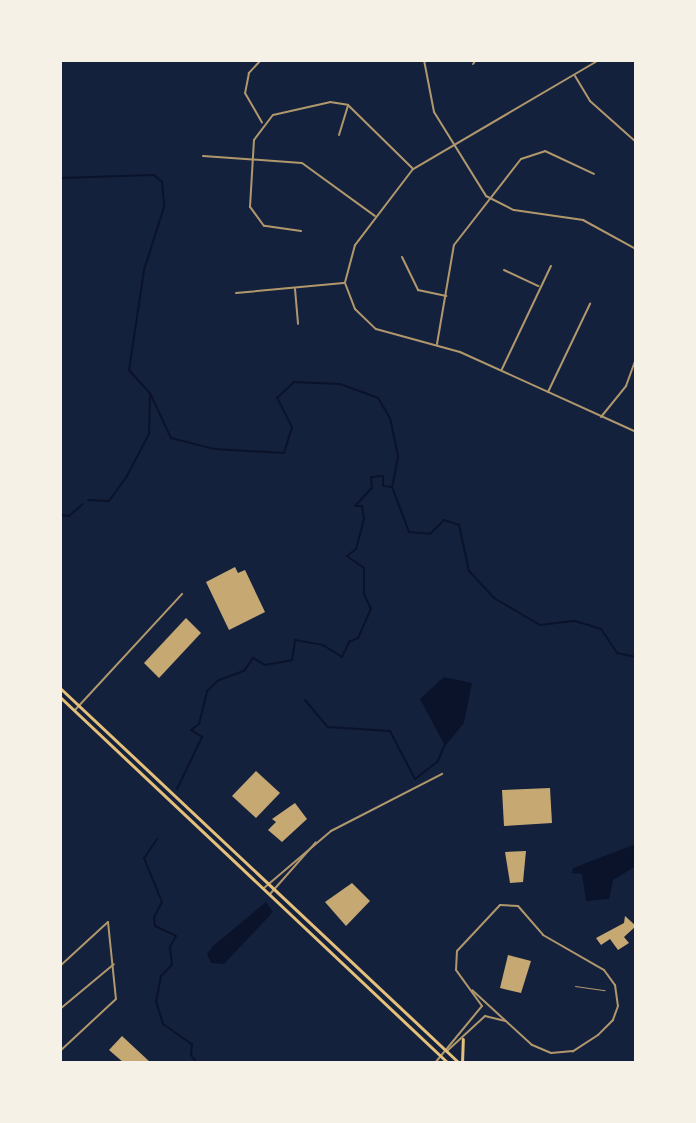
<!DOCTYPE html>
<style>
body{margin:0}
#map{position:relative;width:696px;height:1123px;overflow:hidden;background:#14213d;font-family:"Space Grotesk",sans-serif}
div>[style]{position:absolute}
.water>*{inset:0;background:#0b132b}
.stream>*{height:2px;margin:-1px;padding:0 1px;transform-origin:1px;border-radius:1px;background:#0b132b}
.building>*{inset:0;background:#c6a872}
.service>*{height:1px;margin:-0.5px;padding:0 0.5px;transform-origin:0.5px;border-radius:0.5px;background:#b1986c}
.minor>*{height:2px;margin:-1px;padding:0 1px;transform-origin:1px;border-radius:1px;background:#b1986c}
.secondary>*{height:3px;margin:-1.5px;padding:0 1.5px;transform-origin:1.5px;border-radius:1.5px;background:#e5c07b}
span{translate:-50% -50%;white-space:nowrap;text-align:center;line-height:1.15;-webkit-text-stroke:7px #f6f1e7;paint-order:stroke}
.frame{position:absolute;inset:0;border:62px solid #f6f1e7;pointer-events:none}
</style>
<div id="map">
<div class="water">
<div style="clip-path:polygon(444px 677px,472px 683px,464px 723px,445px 746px,420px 699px)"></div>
<div style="clip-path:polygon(636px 844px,636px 866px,613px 880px,609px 899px,586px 901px,582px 874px,572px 873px,573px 868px)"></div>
<div style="clip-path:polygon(266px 902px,273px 912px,224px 964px,211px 963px,207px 954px,212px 947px)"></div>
</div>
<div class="stream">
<div style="left:60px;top:178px;width:94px;rotate:-1.8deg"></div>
<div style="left:154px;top:175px;width:11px;rotate:41deg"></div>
<div style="left:162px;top:182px;width:25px;rotate:85deg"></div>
<div style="left:164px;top:207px;width:66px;rotate:107.6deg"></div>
<div style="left:144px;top:270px;width:101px;rotate:98.5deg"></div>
<div style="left:129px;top:370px;width:31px;rotate:48deg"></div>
<div style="left:150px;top:393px;width:50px;rotate:65deg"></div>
<div style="left:171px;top:438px;width:44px;rotate:14.3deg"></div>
<div style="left:214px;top:449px;width:70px;rotate:3.3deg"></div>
<div style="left:284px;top:453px;width:27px;rotate:-73deg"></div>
<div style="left:292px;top:427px;width:33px;rotate:-117deg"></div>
<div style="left:277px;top:398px;width:23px;rotate:-43deg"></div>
<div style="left:294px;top:382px;width:46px;rotate:2.5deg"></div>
<div style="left:340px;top:384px;width:40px;rotate:20.2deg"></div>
<div style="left:378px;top:398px;width:23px;rotate:59deg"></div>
<div style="left:390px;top:418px;width:40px;rotate:78deg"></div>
<div style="left:398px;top:457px;width:31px;rotate:101deg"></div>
<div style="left:392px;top:487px;width:48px;rotate:69.3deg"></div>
<div style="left:409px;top:532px;width:21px;rotate:5deg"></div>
<div style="left:430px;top:534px;width:20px;rotate:-45deg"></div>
<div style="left:444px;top:520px;width:16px;rotate:18deg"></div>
<div style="left:459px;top:525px;width:47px;rotate:77.7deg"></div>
<div style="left:469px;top:571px;width:37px;rotate:47deg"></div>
<div style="left:494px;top:598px;width:53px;rotate:30.4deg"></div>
<div style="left:540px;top:625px;width:35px;rotate:-7deg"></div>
<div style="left:575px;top:621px;width:27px;rotate:17deg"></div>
<div style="left:601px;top:629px;width:29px;rotate:56deg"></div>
<div style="left:617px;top:653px;width:19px;rotate:12deg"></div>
<div style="left:88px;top:500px;width:21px;rotate:3deg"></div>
<div style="left:109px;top:501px;width:31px;rotate:-54deg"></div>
<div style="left:127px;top:476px;width:47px;rotate:-62.4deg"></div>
<div style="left:149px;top:434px;width:40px;rotate:-88.6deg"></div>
<div style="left:60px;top:515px;width:9px;rotate:6deg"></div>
<div style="left:69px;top:516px;width:18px;rotate:-41deg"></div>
<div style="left:305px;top:700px;width:35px;rotate:50deg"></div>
<div style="left:328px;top:727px;width:62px;rotate:3.7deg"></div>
<div style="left:390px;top:731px;width:54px;rotate:62.5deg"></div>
<div style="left:415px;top:779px;width:29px;rotate:-38deg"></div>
<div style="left:438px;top:761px;width:16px;rotate:-68deg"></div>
<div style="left:177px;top:789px;width:58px;rotate:-64.3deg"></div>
<div style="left:202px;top:737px;width:13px;rotate:-148deg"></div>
<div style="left:191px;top:730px;width:10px;rotate:-37deg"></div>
<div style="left:199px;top:724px;width:34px;rotate:-76deg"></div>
<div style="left:207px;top:691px;width:16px;rotate:-43deg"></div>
<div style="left:219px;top:680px;width:27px;rotate:-20deg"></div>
<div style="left:244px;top:671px;width:16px;rotate:-55deg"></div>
<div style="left:253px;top:658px;width:14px;rotate:30deg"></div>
<div style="left:265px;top:665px;width:27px;rotate:-10deg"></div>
<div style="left:292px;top:660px;width:20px;rotate:-81deg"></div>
<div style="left:295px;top:640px;width:28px;rotate:10deg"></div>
<div style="left:323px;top:645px;width:22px;rotate:32deg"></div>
<div style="left:342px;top:657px;width:17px;rotate:-65deg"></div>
<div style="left:349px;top:642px;width:10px;rotate:-24deg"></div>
<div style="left:358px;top:638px;width:32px;rotate:-66deg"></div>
<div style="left:371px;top:609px;width:17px;rotate:-115deg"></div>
<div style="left:364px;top:594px;width:26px;rotate:-90deg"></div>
<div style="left:364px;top:568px;width:21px;rotate:-145deg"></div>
<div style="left:347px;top:556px;width:11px;rotate:-38deg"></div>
<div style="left:356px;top:549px;width:31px;rotate:-75deg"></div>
<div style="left:364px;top:519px;width:13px;rotate:-99deg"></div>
<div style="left:362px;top:506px;width:7px;rotate:180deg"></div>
<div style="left:355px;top:506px;width:25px;rotate:-47deg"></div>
<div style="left:372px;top:488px;width:11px;rotate:-95deg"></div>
<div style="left:371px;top:477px;width:12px;rotate:-5deg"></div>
<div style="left:383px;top:476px;width:10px;rotate:90deg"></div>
<div style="left:383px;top:486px;width:9px;rotate:6deg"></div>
<div style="left:157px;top:839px;width:23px;rotate:124deg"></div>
<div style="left:144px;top:858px;width:48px;rotate:67.8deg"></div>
<div style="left:162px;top:902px;width:17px;rotate:118deg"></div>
<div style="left:154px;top:917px;width:9px;rotate:84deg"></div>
<div style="left:155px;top:926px;width:23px;rotate:25deg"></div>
<div style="left:176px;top:936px;width:13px;rotate:119deg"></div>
<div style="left:170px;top:947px;width:18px;rotate:84deg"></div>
<div style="left:172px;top:965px;width:16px;rotate:135deg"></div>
<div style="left:161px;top:976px;width:25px;rotate:101deg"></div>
<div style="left:156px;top:1001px;width:24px;rotate:73deg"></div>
<div style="left:163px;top:1024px;width:35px;rotate:35deg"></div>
<div style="left:192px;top:1044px;width:11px;rotate:95deg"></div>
<div style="left:191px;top:1055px;width:10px;rotate:53deg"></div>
</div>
<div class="building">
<div style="clip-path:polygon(235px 567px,238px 573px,245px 570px,265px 612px,229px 630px,206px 582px)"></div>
<div style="clip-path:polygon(186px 618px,201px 633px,159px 678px,144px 663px)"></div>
<div style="clip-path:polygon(256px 771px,280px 793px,256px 818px,232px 796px)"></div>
<div style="clip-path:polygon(550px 788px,552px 823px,504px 826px,502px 790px)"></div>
<div style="clip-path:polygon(295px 803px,307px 819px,282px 842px,268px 830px,276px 822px,272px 819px)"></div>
<div style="clip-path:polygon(526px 851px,523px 882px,510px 883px,505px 852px)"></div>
<div style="clip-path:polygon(352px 883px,370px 901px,346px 926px,325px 902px)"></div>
<div style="clip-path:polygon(625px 916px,636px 926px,624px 937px,629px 943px,618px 950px,610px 939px,601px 945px,596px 938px,624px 923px)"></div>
<div style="clip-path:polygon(508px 955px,531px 961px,521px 993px,500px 988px)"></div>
<div style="clip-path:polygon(122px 1036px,151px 1063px,124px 1063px,109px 1050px)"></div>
</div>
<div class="service">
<div style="left:575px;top:986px;width:30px;rotate:8deg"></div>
</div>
<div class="minor">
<div style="left:261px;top:60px;width:18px;rotate:133deg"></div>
<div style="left:249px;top:73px;width:20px;rotate:101deg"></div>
<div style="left:245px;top:93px;width:34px;rotate:60deg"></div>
<div style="left:424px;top:60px;width:53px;rotate:79.1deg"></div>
<div style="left:434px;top:112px;width:99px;rotate:58.2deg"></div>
<div style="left:486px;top:196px;width:31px;rotate:27deg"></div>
<div style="left:514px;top:210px;width:70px;rotate:8.2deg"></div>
<div style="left:583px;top:220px;width:60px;rotate:28.7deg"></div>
<div style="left:599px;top:60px;width:216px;rotate:149.6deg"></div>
<div style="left:413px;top:169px;width:96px;rotate:127.3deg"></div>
<div style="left:355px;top:245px;width:39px;rotate:105deg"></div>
<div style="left:345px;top:283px;width:28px;rotate:69deg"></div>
<div style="left:355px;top:309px;width:29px;rotate:44deg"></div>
<div style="left:376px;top:329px;width:87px;rotate:15.3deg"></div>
<div style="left:460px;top:352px;width:193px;rotate:24.4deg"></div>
<div style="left:473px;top:64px;width:5px;rotate:-53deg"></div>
<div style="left:575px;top:76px;width:29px;rotate:59deg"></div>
<div style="left:590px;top:101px;width:62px;rotate:41.7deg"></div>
<div style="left:339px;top:135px;width:30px;rotate:-73deg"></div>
<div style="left:203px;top:156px;width:99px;rotate:4deg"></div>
<div style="left:302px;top:163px;width:90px;rotate:36deg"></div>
<div style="left:301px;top:231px;width:37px;rotate:-172deg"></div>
<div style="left:264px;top:226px;width:24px;rotate:-126deg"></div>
<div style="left:250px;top:207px;width:67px;rotate:-86.6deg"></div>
<div style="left:254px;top:140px;width:31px;rotate:-53deg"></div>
<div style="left:273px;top:115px;width:58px;rotate:-12.8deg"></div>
<div style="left:330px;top:102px;width:18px;rotate:9deg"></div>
<div style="left:348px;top:105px;width:90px;rotate:44.5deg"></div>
<div style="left:402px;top:257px;width:37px;rotate:64deg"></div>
<div style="left:418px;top:290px;width:29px;rotate:12deg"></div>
<div style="left:504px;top:270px;width:38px;rotate:25deg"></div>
<div style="left:295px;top:289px;width:35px;rotate:85deg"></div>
<div style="left:236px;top:293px;width:108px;rotate:-5.3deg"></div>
<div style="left:437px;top:344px;width:100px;rotate:-80.3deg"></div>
<div style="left:454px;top:245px;width:109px;rotate:-52.1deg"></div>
<div style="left:521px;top:159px;width:25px;rotate:-18deg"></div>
<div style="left:545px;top:151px;width:54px;rotate:25.1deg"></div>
<div style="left:502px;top:369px;width:114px;rotate:-64.6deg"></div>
<div style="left:548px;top:392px;width:98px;rotate:-64.5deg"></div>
<div style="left:601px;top:417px;width:40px;rotate:-51deg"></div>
<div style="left:626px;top:386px;width:29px;rotate:-70deg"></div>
<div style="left:75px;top:710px;width:158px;rotate:-47.3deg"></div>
<div style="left:264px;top:888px;width:88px;rotate:-40.4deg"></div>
<div style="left:331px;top:831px;width:125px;rotate:-27.2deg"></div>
<div style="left:270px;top:894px;width:69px;rotate:-48.5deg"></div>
<div style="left:60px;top:966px;width:65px;rotate:-42.5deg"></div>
<div style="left:108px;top:922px;width:77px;rotate:84.1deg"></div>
<div style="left:116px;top:999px;width:76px;rotate:137.1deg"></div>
<div style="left:60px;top:1009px;width:70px;rotate:-39.8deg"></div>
<div style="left:447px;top:1051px;width:52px;rotate:-42.6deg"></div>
<div style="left:485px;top:1016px;width:21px;rotate:14deg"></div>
<div style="left:435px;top:1063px;width:74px;rotate:-50.5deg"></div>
<div style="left:482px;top:1006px;width:44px;rotate:-125.8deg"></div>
<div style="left:456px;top:970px;width:19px;rotate:-87deg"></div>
<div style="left:457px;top:951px;width:63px;rotate:-46.9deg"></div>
<div style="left:500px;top:905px;width:18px;rotate:3deg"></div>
<div style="left:518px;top:906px;width:38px;rotate:49deg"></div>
<div style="left:543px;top:935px;width:70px;rotate:29.8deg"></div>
<div style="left:604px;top:970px;width:19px;rotate:54deg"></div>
<div style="left:615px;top:985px;width:21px;rotate:82deg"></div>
<div style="left:618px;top:1006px;width:15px;rotate:110deg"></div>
<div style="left:613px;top:1020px;width:21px;rotate:135deg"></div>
<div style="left:598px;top:1035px;width:30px;rotate:147deg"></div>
<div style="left:573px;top:1051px;width:22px;rotate:175deg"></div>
<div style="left:551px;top:1053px;width:21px;rotate:-157deg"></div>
<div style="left:532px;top:1045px;width:81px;rotate:-137.5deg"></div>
</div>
<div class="secondary">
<div style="left:60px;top:688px;width:548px;rotate:43.22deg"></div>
<div style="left:60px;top:697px;width:533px;rotate:43.33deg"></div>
<div style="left:462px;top:1063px;width:24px;rotate:-88deg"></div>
</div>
<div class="frame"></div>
</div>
